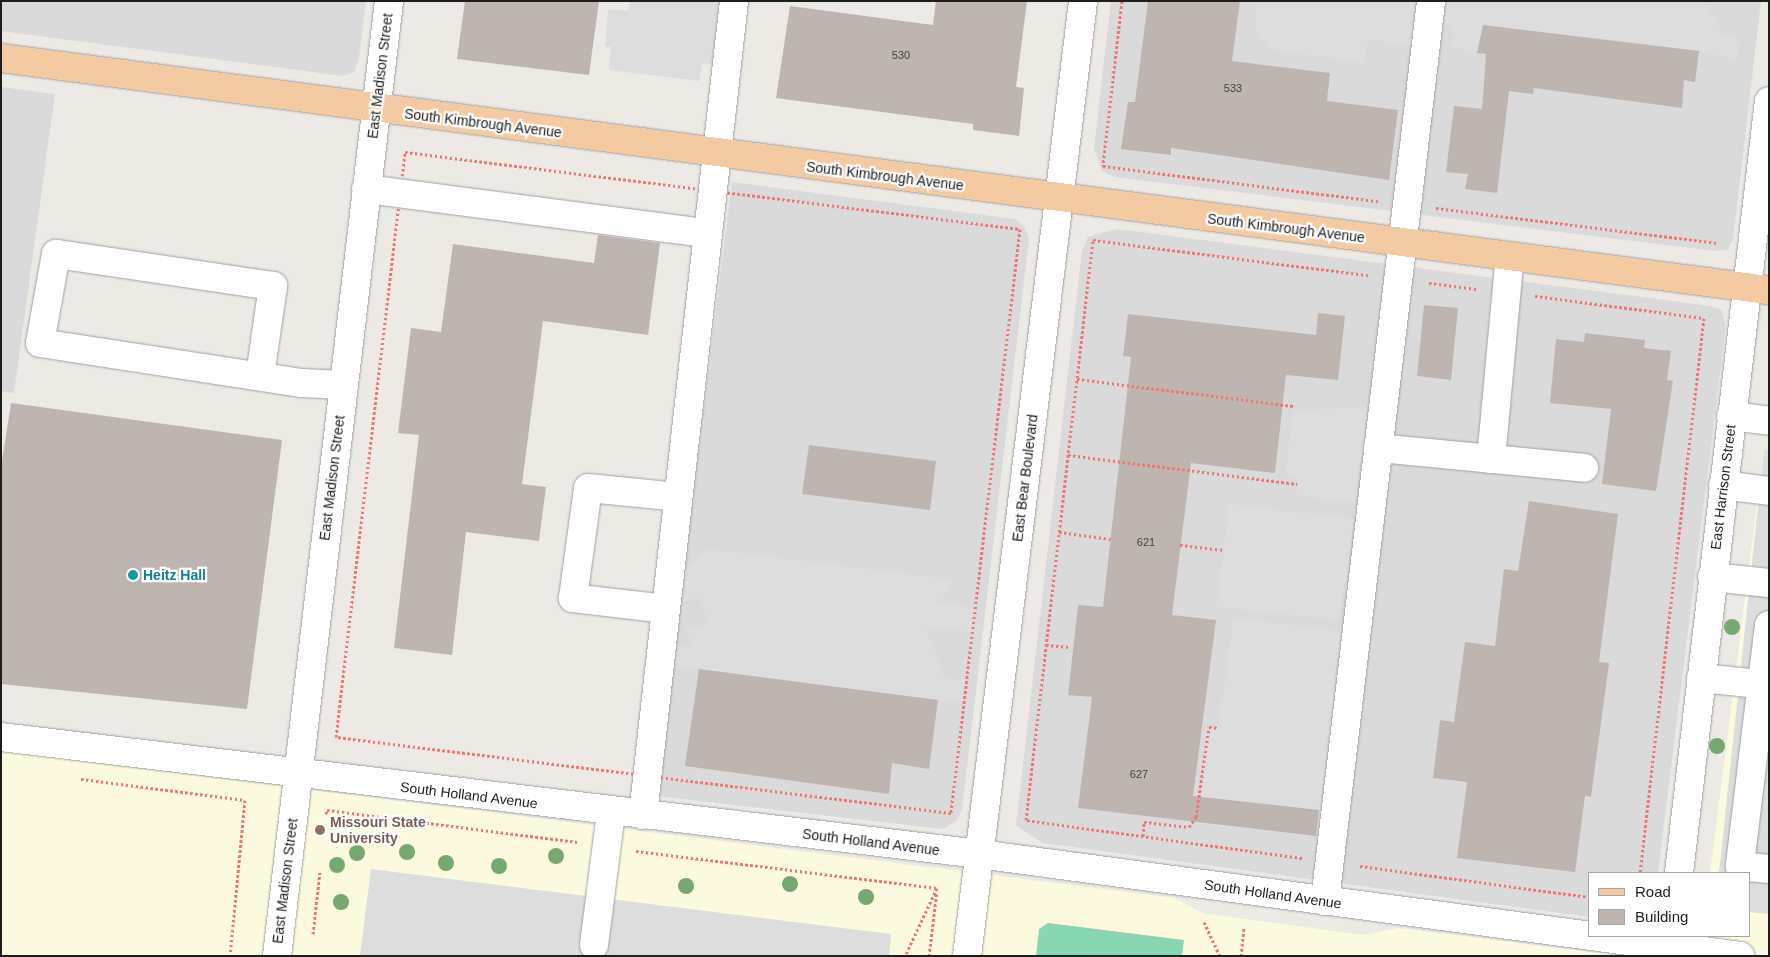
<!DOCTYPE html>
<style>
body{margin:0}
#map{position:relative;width:1770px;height:957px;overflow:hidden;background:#ede9e4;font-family:Arial,sans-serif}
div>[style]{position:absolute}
.residential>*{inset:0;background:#dbdada}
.education>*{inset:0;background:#fcfade}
.pitch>*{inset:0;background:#87d7b2}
.parking>*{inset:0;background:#ddd}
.building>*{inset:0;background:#beb5b1}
.path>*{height:3px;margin-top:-1.5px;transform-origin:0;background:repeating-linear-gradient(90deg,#ef7773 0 2.5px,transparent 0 5px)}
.roads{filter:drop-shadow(0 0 1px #a1a1a1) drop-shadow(0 0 1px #a1a1a1)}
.minor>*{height:28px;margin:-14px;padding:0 14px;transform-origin:14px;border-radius:14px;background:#fff}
.major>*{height:28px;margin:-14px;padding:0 14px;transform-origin:14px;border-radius:14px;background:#f4caa2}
.trees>*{width:16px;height:16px;margin:-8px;border-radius:50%;background:#76a872}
.dots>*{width:14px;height:14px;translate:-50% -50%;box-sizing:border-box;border:2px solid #fff;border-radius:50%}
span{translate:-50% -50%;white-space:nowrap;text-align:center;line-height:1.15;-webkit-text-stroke:4.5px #fff;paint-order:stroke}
.number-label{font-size:11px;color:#454342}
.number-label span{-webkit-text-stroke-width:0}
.street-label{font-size:14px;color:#1d1d1d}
.culture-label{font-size:14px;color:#0d838f;font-weight:700}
.left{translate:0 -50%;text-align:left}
.education-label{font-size:14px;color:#785e54;font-weight:700}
.frame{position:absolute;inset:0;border:2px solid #1d1d1d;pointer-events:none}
.legend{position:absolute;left:1588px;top:872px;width:162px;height:65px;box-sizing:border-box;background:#fff;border:1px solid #a5a5a5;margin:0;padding:6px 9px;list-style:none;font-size:15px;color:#1d1d1d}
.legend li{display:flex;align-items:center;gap:10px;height:25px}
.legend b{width:25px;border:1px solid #a5a5a5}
</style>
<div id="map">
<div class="residential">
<div style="clip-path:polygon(1px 1px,366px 1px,359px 58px,354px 72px,343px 76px,1px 31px)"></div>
<div style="clip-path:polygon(1111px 1px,1761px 1px,1733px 240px,1727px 250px,1715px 251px,1115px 177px,1102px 171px,1094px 148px)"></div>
<div style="clip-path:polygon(1px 87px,55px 94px,14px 393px,1px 391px)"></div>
<div style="clip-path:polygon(732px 182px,1015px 219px,1024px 226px,1029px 238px,962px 810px,956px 821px,943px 829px,655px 796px)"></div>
<div style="clip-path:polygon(1117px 229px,1711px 306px,1722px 310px,1726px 326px,1658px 873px,1589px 873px,1589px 917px,1043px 843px,1016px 826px,1082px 251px,1088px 237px)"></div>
</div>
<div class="education">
<div style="clip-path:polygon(1764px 450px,1769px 450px,1769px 956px,1699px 956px,1702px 936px,1749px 936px,1749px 873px,1710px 873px)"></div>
<div style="clip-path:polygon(1px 751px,1175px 898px,1202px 913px,1363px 935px,1398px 928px,1625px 956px,1px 956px)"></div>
</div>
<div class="pitch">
<div style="clip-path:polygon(1048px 923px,1184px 940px,1182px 956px,1036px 956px,1039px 929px)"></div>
</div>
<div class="parking">
<div style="clip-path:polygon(630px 1px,724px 1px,716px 65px,702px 63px,699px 81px,609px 70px,611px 47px,605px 47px,608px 9px,628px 11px)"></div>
<div style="clip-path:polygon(1257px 1px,1419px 1px,1413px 47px,1368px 39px,1365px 63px,1273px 50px,1254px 27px)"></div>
<div style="clip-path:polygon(1446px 1px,1676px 1px,1707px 5px,1723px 36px,1739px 38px,1737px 60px,1699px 51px,1484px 25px,1477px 53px,1453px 48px,1454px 25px,1442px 24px)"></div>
<div style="clip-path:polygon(1368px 407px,1355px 503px,1297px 496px,1296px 478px,1285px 476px,1293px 411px)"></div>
<div style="clip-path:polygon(1764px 450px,1769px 450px,1769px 914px,1749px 912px,1749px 873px,1719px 873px)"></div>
<div style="clip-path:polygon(1229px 504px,1355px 519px,1339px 620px,1217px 607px)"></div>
<div style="clip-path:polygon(706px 549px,954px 580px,938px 603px,975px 607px,972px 632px,926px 627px,944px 677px,966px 680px,964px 703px,671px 666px,675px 645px,693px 646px,686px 629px,709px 624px,699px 596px,679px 604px,683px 570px)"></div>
<div style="clip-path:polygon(1233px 618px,1346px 632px,1320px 835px,1199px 825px,1209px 727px,1219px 727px)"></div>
<div style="clip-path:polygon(371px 869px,891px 934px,889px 956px,360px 956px)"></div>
</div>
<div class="building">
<div style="clip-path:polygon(465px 1px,599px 1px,589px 75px,457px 59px)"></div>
<div style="clip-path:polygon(936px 1px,1027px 1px,1016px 87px,1024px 88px,1019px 136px,973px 130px,973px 124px,776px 98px,790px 6px,933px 25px)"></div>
<div style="clip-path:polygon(1148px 1px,1240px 1px,1232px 61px,1330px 73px,1327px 101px,1398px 110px,1389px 180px,1171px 148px,1171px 155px,1121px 149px,1128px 102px,1135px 102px)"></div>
<div style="clip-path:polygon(1483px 25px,1699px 51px,1695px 82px,1684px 80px,1682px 108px,1534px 88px,1533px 94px,1509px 91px,1497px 193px,1465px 189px,1468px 174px,1446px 172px,1454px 106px,1482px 109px,1486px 54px,1477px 53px)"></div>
<div style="clip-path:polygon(598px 235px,660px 243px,648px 335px,543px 321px,522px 484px,546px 487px,539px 541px,466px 532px,452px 655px,394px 648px,419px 435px,398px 433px,411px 328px,441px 332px,453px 244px,594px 263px)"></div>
<div style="clip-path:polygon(1424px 305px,1458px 308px,1451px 380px,1417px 376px)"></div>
<div style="clip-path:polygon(1318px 313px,1345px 316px,1338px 380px,1286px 375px,1275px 473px,1191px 463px,1172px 615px,1216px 620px,1193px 796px,1319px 810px,1316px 836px,1078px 808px,1092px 697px,1068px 695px,1078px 605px,1103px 607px,1131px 357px,1123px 356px,1128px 314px,1316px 335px)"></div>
<div style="clip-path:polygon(1585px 333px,1645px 340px,1644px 348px,1671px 351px,1667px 380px,1673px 381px,1656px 491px,1602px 484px,1611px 409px,1550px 403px,1556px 339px,1584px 342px)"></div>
<div style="clip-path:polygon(11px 403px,282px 440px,247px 709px,1px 684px,1px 467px)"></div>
<div style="clip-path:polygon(809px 445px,936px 461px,930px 510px,802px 494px)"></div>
<div style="clip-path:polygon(1529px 501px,1618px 514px,1599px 662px,1609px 663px,1591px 797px,1585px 796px,1575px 872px,1457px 858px,1467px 782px,1433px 778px,1440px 720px,1454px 722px,1465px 642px,1495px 646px,1504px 569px,1518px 571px)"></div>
<div style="clip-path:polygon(699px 669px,938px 700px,929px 769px,892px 763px,889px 794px,685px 766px)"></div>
</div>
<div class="path">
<div style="left:1122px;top:1px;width:166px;rotate:96.6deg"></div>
<div style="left:1103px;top:166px;width:277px;rotate:7.3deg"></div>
<div style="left:405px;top:152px;width:620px;rotate:7.14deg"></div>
<div style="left:1020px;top:229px;width:588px;rotate:96.74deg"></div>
<div style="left:951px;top:813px;width:620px;rotate:-172.96deg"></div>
<div style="left:336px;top:737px;width:589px;rotate:-83.27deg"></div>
<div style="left:1436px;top:208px;width:282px;rotate:7.1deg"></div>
<div style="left:1429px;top:283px;width:48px;rotate:7.1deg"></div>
<div style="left:1535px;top:296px;width:170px;rotate:7.4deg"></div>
<div style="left:1704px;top:318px;width:559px;rotate:96.58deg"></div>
<div style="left:1077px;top:379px;width:218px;rotate:7.1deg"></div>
<div style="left:1068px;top:455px;width:231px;rotate:7.2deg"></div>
<div style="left:1059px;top:532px;width:52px;rotate:7.7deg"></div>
<div style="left:1180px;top:545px;width:44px;rotate:6.5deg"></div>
<div style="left:1046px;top:645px;width:25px;rotate:5deg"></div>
<div style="left:81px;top:779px;width:165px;rotate:7.3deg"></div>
<div style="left:245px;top:800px;width:157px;rotate:95.5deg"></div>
<div style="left:326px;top:814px;width:4px;rotate:-76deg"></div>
<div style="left:327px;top:810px;width:252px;rotate:7.3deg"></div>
<div style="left:1143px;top:836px;width:14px;rotate:-86deg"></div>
<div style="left:1144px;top:822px;width:45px;rotate:6.3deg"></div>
<div style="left:1189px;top:827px;width:12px;rotate:-55deg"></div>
<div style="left:1196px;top:817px;width:91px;rotate:-81.8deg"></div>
<div style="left:1209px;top:727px;width:10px;rotate:6deg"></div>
<div style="left:636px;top:851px;width:303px;rotate:7deg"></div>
<div style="left:937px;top:888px;width:75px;rotate:115.2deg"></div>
<div style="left:1302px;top:858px;width:279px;rotate:-172.2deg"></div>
<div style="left:1026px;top:820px;width:584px;rotate:-83.41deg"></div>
<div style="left:1093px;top:240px;width:277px;rotate:7.3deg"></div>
<div style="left:1360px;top:866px;width:231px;rotate:7.7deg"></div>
<div style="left:1204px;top:922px;width:38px;rotate:65deg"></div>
<div style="left:313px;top:934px;width:62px;rotate:-83.6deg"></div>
<div style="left:929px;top:956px;width:65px;rotate:-83deg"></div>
<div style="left:1241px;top:956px;width:28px;rotate:-84deg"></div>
</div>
<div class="roads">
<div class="minor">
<div style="left:366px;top:189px;width:344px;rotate:7.4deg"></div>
<div style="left:260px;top:376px;width:91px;rotate:-81.8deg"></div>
<div style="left:273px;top:286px;width:219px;rotate:-171.6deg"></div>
<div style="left:56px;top:254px;width:90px;rotate:100.2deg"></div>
<div style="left:40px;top:343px;width:265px;rotate:8.7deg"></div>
<div style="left:302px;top:383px;width:41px;rotate:2.8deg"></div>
<div style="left:1731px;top:416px;width:38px;rotate:7deg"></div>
<div style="left:1378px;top:448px;width:207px;rotate:5.5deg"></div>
<div style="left:1491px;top:459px;width:204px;rotate:-84.7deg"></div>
<div style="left:1723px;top:485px;width:46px;rotate:7.4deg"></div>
<div style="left:1712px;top:577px;width:57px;rotate:6deg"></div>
<div style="left:666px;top:609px;width:94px;rotate:-173.3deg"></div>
<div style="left:573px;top:598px;width:111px;rotate:-82.2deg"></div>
<div style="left:588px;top:488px;width:90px;rotate:5.7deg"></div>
<div style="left:1769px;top:625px;width:243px;rotate:96.9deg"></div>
<div style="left:1740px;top:866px;width:29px;rotate:6deg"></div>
<div style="left:1701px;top:678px;width:68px;rotate:5.9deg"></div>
<div style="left:1px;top:737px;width:985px;rotate:6.82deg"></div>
<div style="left:979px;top:854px;width:768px;rotate:7.63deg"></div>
<div style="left:643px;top:815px;width:819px;rotate:-83.62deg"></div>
<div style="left:1679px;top:873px;width:777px;rotate:-83.35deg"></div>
<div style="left:1325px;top:901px;width:906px;rotate:-83.28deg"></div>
<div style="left:594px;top:945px;width:134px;rotate:-82.7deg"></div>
<div style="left:277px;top:956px;width:962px;rotate:-83.31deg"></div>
<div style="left:967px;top:956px;width:962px;rotate:-83.07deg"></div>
</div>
<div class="major">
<div style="left:1px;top:58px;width:1783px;rotate:7.48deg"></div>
</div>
</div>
<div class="trees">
<div style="left:1732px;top:627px"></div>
<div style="left:1717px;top:746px"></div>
<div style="left:407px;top:852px"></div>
<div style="left:357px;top:853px"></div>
<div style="left:556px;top:856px"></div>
<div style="left:446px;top:863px"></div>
<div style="left:337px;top:865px"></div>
<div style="left:499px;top:866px"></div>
<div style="left:790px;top:884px"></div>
<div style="left:686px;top:886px"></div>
<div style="left:866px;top:897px"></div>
<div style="left:341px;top:902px"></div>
</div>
<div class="dots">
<div style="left:133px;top:575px;background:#0f9aa8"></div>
<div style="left:320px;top:830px;background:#8d6e63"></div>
</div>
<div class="number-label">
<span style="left:901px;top:55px">530</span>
<span style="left:1233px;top:88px">533</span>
<span style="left:1146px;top:542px">621</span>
<span style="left:1139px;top:774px">627</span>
</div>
<div class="street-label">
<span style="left:380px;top:76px;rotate:-83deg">East Madison Street</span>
<span style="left:483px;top:123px;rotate:7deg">South Kimbrough Avenue</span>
<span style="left:885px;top:176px;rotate:7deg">South Kimbrough Avenue</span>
<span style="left:1286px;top:228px;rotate:7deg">South Kimbrough Avenue</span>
<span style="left:332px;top:478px;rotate:-83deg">East Madison Street</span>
<span style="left:1025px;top:478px;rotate:-83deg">East Bear Boulevard</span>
<span style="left:1723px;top:487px;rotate:-83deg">East Harrison Street</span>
<span style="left:469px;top:795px;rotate:7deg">South Holland Avenue</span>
<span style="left:871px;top:842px;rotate:7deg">South Holland Avenue</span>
<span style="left:285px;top:881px;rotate:-83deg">East Madison Street</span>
<span style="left:1273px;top:894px;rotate:8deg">South Holland Avenue</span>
</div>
<div class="culture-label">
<span class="left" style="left:143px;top:575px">Heitz Hall</span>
</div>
<div class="education-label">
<span class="left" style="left:330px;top:830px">Missouri State<br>University</span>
</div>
<div class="frame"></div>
<ul class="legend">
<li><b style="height:6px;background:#f4caa2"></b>Road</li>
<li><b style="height:14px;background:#beb5b1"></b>Building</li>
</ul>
</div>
